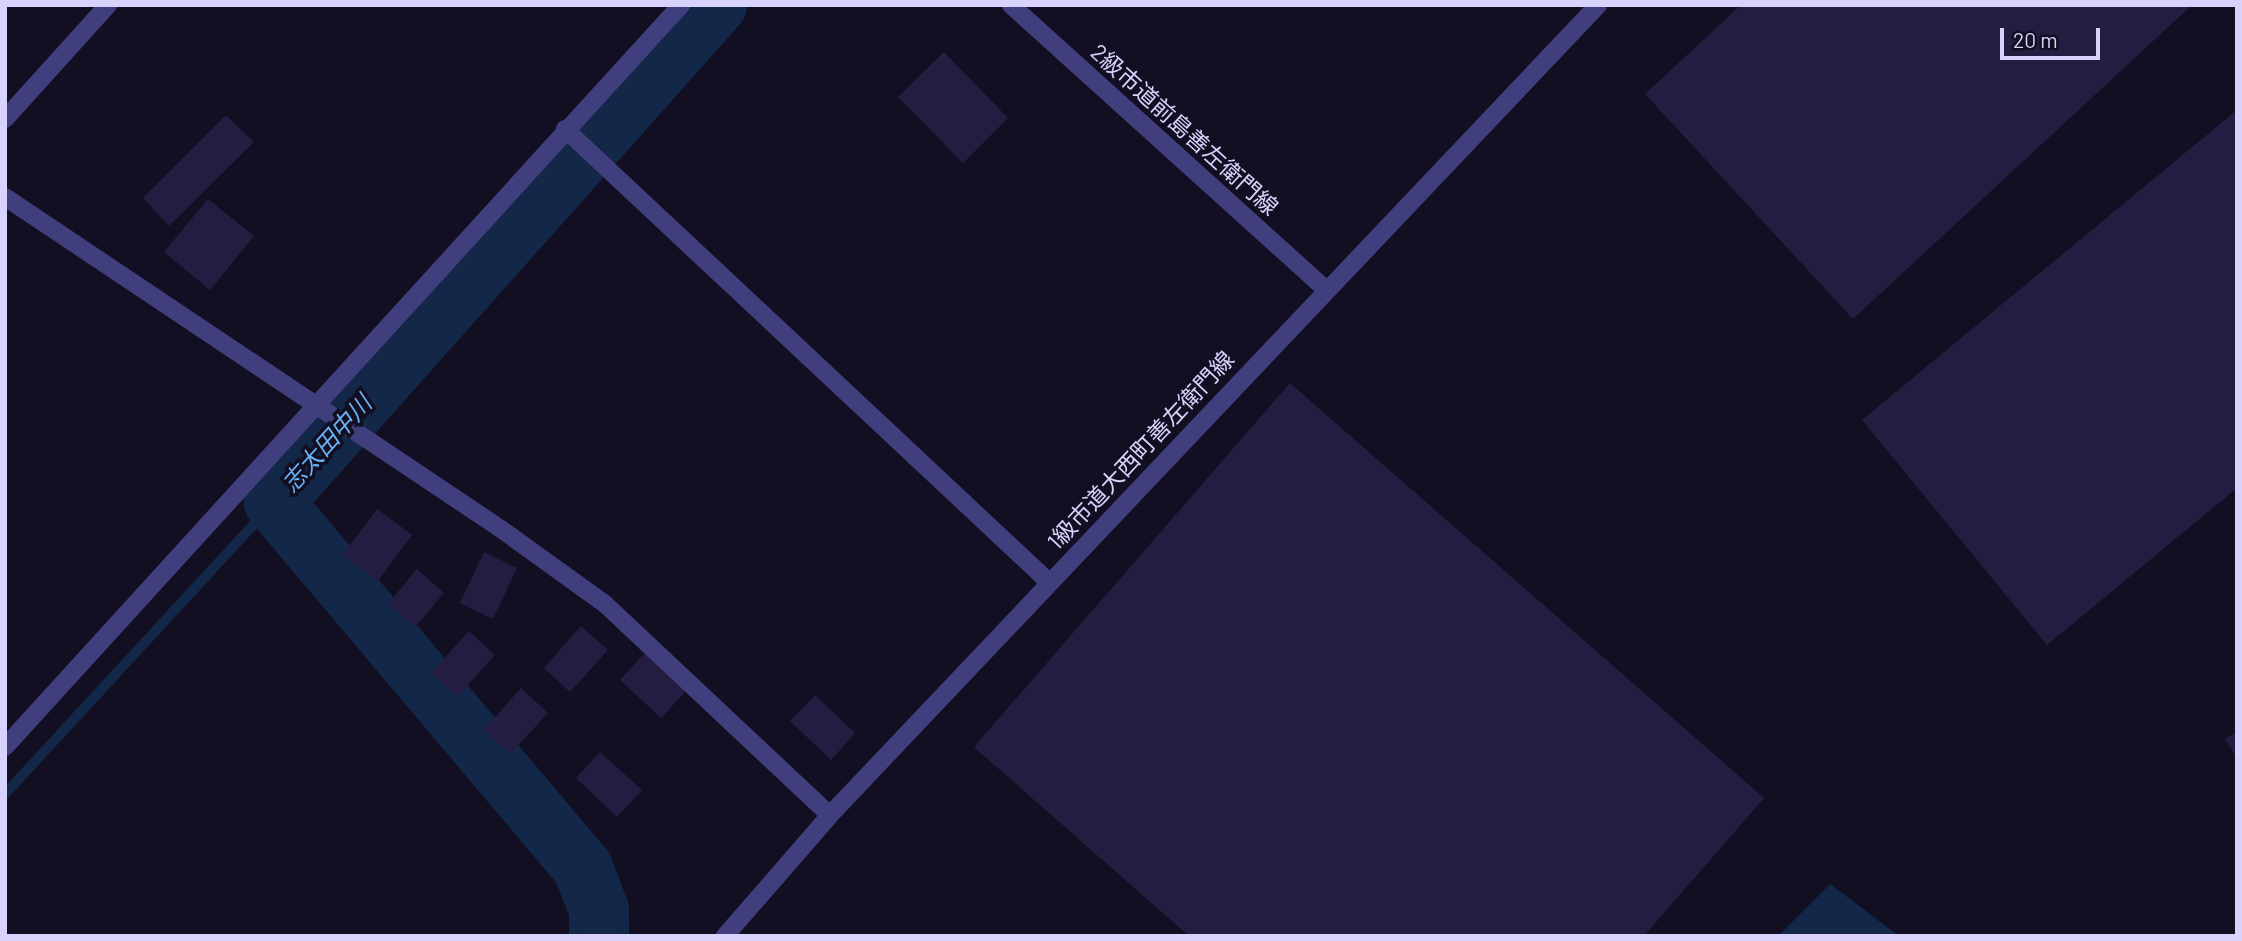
<!DOCTYPE html>
<meta charset="utf-8">
<style>
body{margin:0}
#map{position:relative;width:2242px;height:941px;overflow:hidden;background:#130f22;font-family:Barlow,"Noto Sans JP",sans-serif}
div>[style]{position:absolute}
.water>*{inset:0;background:#132748}
.stream>*{height:10px;margin:-5px;padding:0 5px;transform-origin:5px;border-radius:5px;background:#132748}
.river>*{height:60px;margin:-30px;padding:0 30px;transform-origin:30px;border-radius:30px;background:#132748}
.building>*{inset:0;background:#251d41}
.minor>*{height:18px;margin:-9px;padding:0 9px;transform-origin:9px;border-radius:9px;background:#413e7d}
span{translate:-50% -50%;white-space:nowrap;text-align:center;line-height:1.15;-webkit-text-stroke:7px #130f22;paint-order:stroke}
.street-label{font-size:23px;color:#d8d3fc}
.water-label{font-size:24px;color:#69b2f3;font-style:italic}
.frame{position:absolute;inset:0;border:7px solid #d8d3fc;pointer-events:none}
.scale{position:absolute;left:2000px;top:28px;width:100px;height:32px;box-sizing:border-box;border:4px solid #d8d3fc;border-top:0;padding-left:9px;font-size:21px;line-height:24px;white-space:nowrap;color:#d8d3fc;-webkit-text-stroke:5px #130f22;paint-order:stroke}
</style>
<div id="map">
<div class="water">
<div style="clip-path:polygon(1830px 884px,1899px 936px,1778px 936px)"></div>
</div>
<div class="stream">
<div style="left:5px;top:794px;width:397px;rotate:-47.3deg"></div>
</div>
<div class="river">
<div style="left:599px;top:936px;width:26px;rotate:-90deg"></div>
<div style="left:599px;top:910px;width:45px;rotate:-110.9deg"></div>
<div style="left:583px;top:868px;width:479px;rotate:-130.2deg"></div>
<div style="left:274px;top:502px;width:666px;rotate:-48.29deg"></div>
</div>
<div class="building">
<div style="clip-path:polygon(1741px 5px,2192px 5px,1853px 319px,1645px 94px)"></div>
<div style="clip-path:polygon(944px 52px,1008px 118px,963px 163px,898px 97px)"></div>
<div style="clip-path:polygon(2237px 110px,2237px 488px,2047px 645px,1862px 420px)"></div>
<div style="clip-path:polygon(226px 115px,254px 142px,169px 226px,143px 198px)"></div>
<div style="clip-path:polygon(208px 199px,254px 236px,210px 290px,164px 252px)"></div>
<div style="clip-path:polygon(1290px 383px,1764px 798px,1644px 936px,1189px 936px,974px 747px)"></div>
<div style="clip-path:polygon(377px 509px,412px 535px,378px 581px,343px 555px)"></div>
<div style="clip-path:polygon(484px 552px,517px 568px,493px 619px,460px 603px)"></div>
<div style="clip-path:polygon(417px 569px,444px 593px,415px 627px,388px 604px)"></div>
<div style="clip-path:polygon(581px 626px,608px 650px,570px 692px,544px 668px)"></div>
<div style="clip-path:polygon(469px 631px,495px 655px,457px 697px,431px 673px)"></div>
<div style="clip-path:polygon(645px 653px,686px 691px,661px 718px,620px 680px)"></div>
<div style="clip-path:polygon(521px 688px,548px 713px,510px 754px,484px 730px)"></div>
<div style="clip-path:polygon(815px 695px,855px 733px,831px 760px,790px 721px)"></div>
<div style="clip-path:polygon(2237px 732px,2237px 758px,2225px 739px)"></div>
<div style="clip-path:polygon(600px 752px,642px 790px,617px 817px,576px 778px)"></div>
</div>
<div class="minor">
<div style="left:1011px;top:5px;width:423px;rotate:42.1deg"></div>
<div style="left:5px;top:119px;width:154px;rotate:-47.9deg"></div>
<div style="left:565px;top:129px;width:663px;rotate:43.11deg"></div>
<div style="left:5px;top:197px;width:597px;rotate:33.8deg"></div>
<div style="left:501px;top:529px;width:128px;rotate:35.8deg"></div>
<div style="left:605px;top:604px;width:308px;rotate:43.2deg"></div>
<div style="left:5px;top:747px;width:1004px;rotate:-47.66deg"></div>
<div style="left:725px;top:936px;width:160px;rotate:-49deg"></div>
<div style="left:830px;top:815px;width:1116px;rotate:-46.52deg"></div>
</div>
<div class="street-label">
<span style="left:1185px;top:129px;rotate:42deg">2級市道前島善左衛門線</span>
<span style="left:1140px;top:450px;rotate:-47deg">1級市道大西町善左衛門線</span>
</div>
<div class="water-label">
<span style="left:326px;top:443px;rotate:-48deg">志太田中川</span>
</div>
<div class="frame"></div>
<div class="scale">20 m</div>
</div>
